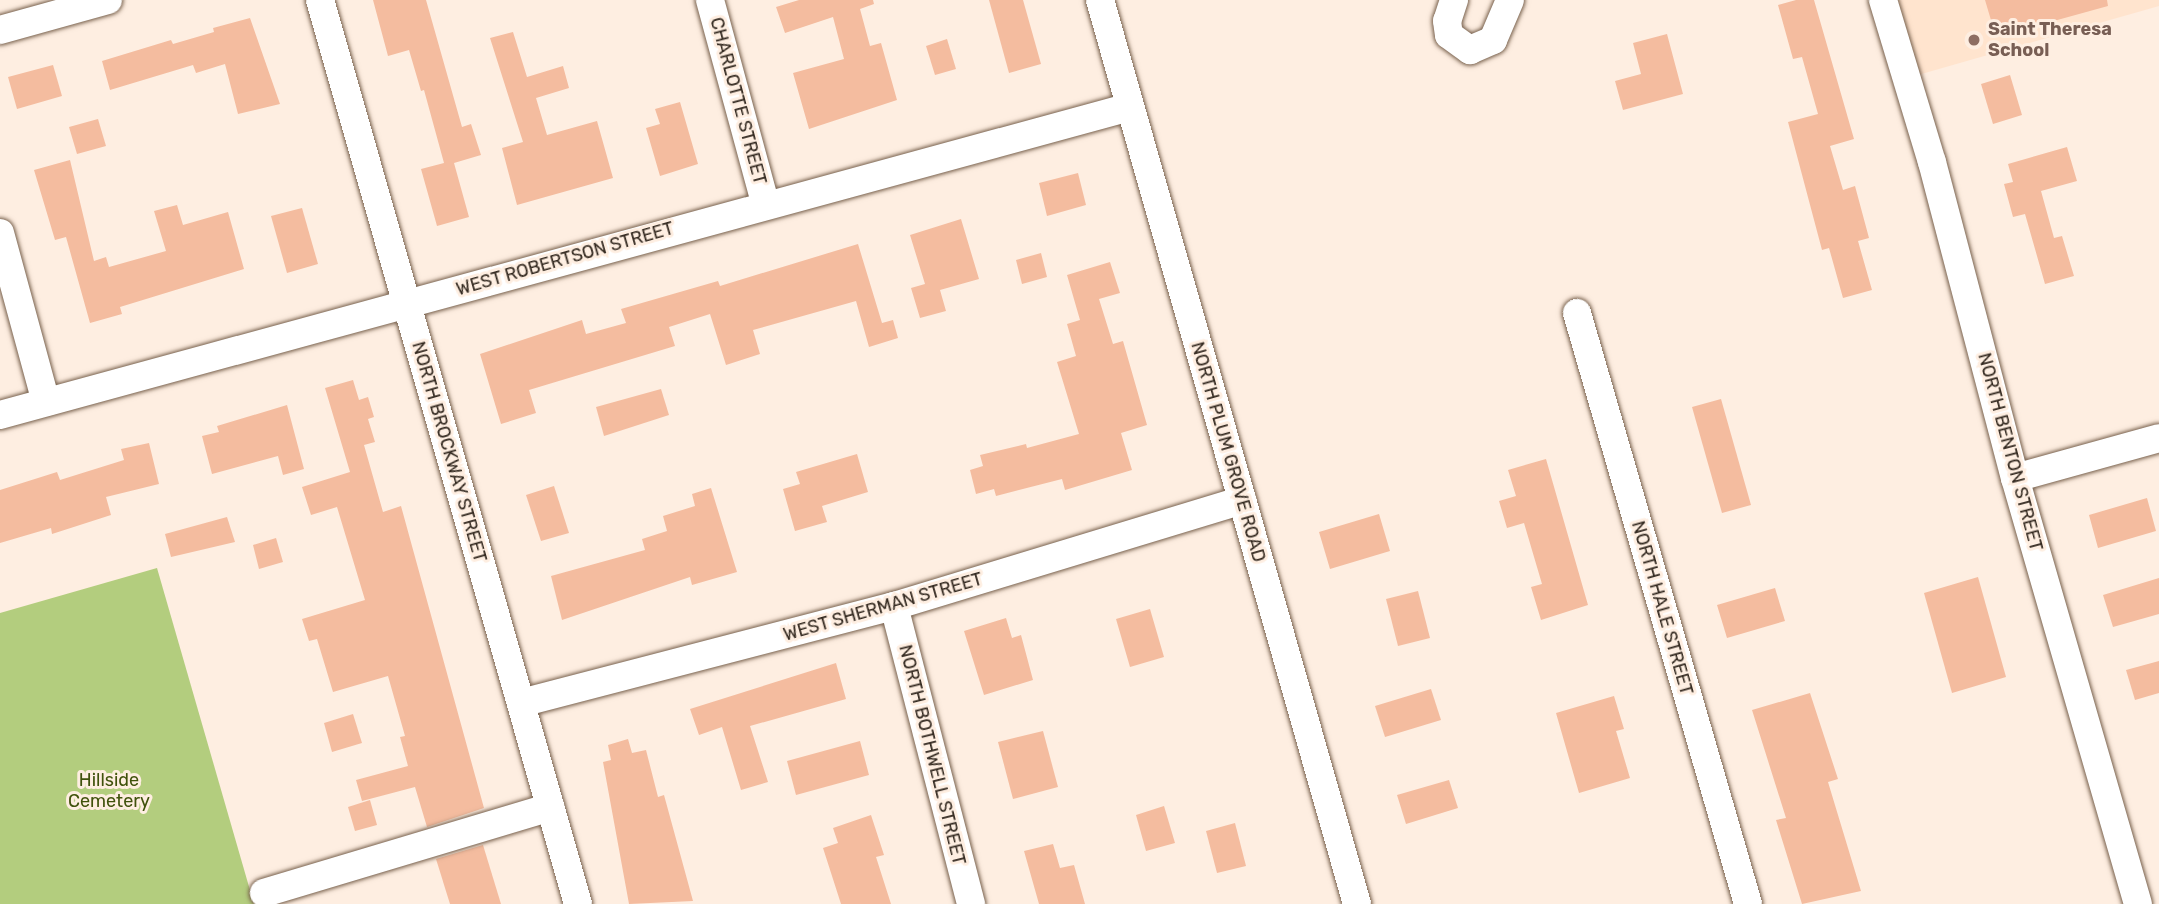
<!DOCTYPE html>
<style>
body{margin:0}
#map{position:relative;width:2159px;height:904px;overflow:hidden;background:#feeee1;font-family:Rubik,sans-serif}
div>[style]{position:absolute}
.built>*{inset:0;background:#ffe4ce}
.green>*{inset:0;background:#b3cd7e}
.building>*{inset:0;background:#f4bc9f}
.roads{filter:drop-shadow(0 0 2px #78614d) drop-shadow(0 0 2px #78614d)}
.minor>*{height:28px;margin:-14px;padding:0 14px;transform-origin:14px;border-radius:14px;background:#fff}
.dots>*{width:19px;height:19px;translate:-50% -50%;box-sizing:border-box;border:4px solid #feeee1;border-radius:50%}
span{translate:-50% -50%;white-space:nowrap;text-align:center;line-height:1.15;-webkit-text-stroke:6px #feeee1;paint-order:stroke}
.education-label{font-size:18px;color:#785e54;font-weight:700}
.left{translate:0 -50%;text-align:left}
.street-label{font-size:18px;color:#32281f}
.park-label{font-size:18px;color:#40520c}
</style>
<div id="map">
<div class="built">
<div style="clip-path:polygon(1898px 0,2159px 0,2159px 6px,1918px 75px)"></div>
</div>
<div class="green">
<div style="clip-path:polygon(157px 568px,254px 904px,0 904px,0 613px)"></div>
</div>
<div class="building">
<div style="clip-path:polygon(373px 0,426px 0,462px 127px,471px 124px,481px 155px,454px 163px,469px 217px,437px 226px,421px 169px,444px 163px,424px 90px,421px 91px,409px 50px,388px 56px)"></div>
<div style="clip-path:polygon(799px 0,873px 0,874px 4px,860px 9px,870px 46px,881px 43px,897px 100px,809px 129px,793px 73px,844px 59px,833px 17px,785px 33px,776px 7px)"></div>
<div style="clip-path:polygon(989px 0,1023px 0,1041px 64px,1009px 73px)"></div>
<div style="clip-path:polygon(1796px 0,1814px 0,1854px 139px,1830px 146px,1843px 190px,1855px 186px,1869px 238px,1858px 241px,1872px 290px,1843px 298px,1829px 248px,1822px 250px,1788px 122px,1818px 114px,1802px 57px,1793px 59px,1778px 5px)"></div>
<div style="clip-path:polygon(1985px 0,2107px 0,2108px 6px,1996px 37px)"></div>
<div style="clip-path:polygon(250px 18px,280px 104px,238px 114px,225px 64px,196px 73px,193px 65px,110px 90px,102px 61px,171px 40px,173px 44px,214px 32px,213px 28px)"></div>
<div style="clip-path:polygon(513px 32px,527px 77px,563px 66px,569px 88px,536px 98px,547px 135px,597px 121px,613px 178px,517px 205px,502px 148px,523px 142px,490px 38px)"></div>
<div style="clip-path:polygon(1667px 34px,1683px 94px,1623px 110px,1615px 81px,1641px 74px,1633px 43px)"></div>
<div style="clip-path:polygon(947px 39px,956px 69px,935px 75px,926px 46px)"></div>
<div style="clip-path:polygon(53px 65px,62px 96px,17px 109px,8px 77px)"></div>
<div style="clip-path:polygon(2010px 75px,2022px 115px,1993px 124px,1981px 84px)"></div>
<div style="clip-path:polygon(680px 102px,698px 164px,660px 176px,646px 128px,660px 124px,655px 109px)"></div>
<div style="clip-path:polygon(98px 119px,106px 146px,77px 154px,69px 127px)"></div>
<div style="clip-path:polygon(2067px 147px,2077px 181px,2041px 191px,2054px 238px,2062px 236px,2074px 276px,2045px 284px,2025px 214px,2013px 217px,2004px 184px,2013px 182px,2008px 164px)"></div>
<div style="clip-path:polygon(70px 160px,94px 261px,106px 257px,109px 267px,166px 251px,154px 211px,177px 205px,183px 225px,228px 212px,244px 269px,120px 307px,122px 314px,90px 323px,66px 237px,55px 240px,34px 170px)"></div>
<div style="clip-path:polygon(1078px 173px,1086px 205px,1047px 216px,1039px 183px)"></div>
<div style="clip-path:polygon(302px 208px,318px 264px,287px 273px,271px 216px)"></div>
<div style="clip-path:polygon(961px 219px,979px 279px,940px 290px,946px 311px,920px 318px,911px 288px,925px 284px,910px 235px)"></div>
<div style="clip-path:polygon(858px 244px,882px 323px,893px 320px,898px 338px,869px 347px,856px 301px,753px 330px,760px 354px,726px 365px,710px 314px,669px 327px,675px 346px,529px 390px,536px 413px,501px 424px,480px 354px,582px 320px,586px 334px,626px 323px,621px 309px,718px 281px,720px 286px)"></div>
<div style="clip-path:polygon(1041px 253px,1047px 277px,1022px 284px,1016px 260px)"></div>
<div style="clip-path:polygon(1110px 262px,1120px 293px,1099px 299px,1113px 344px,1123px 341px,1147px 425px,1121px 433px,1132px 470px,1065px 490px,1062px 479px,996px 496px,994px 489px,976px 494px,970px 470px,983px 466px,980px 455px,1026px 444px,1027px 448px,1079px 434px,1057px 362px,1076px 356px,1067px 324px,1080px 320px,1067px 275px)"></div>
<div style="clip-path:polygon(353px 380px,359px 400px,368px 397px,374px 417px,368px 419px,375px 442px,364px 445px,383px 512px,401px 506px,484px 808px,427px 827px,415px 787px,362px 801px,356px 780px,408px 766px,400px 737px,405px 736px,388px 676px,333px 692px,317px 639px,309px 641px,302px 619px,365px 600px,337px 507px,311px 515px,302px 487px,350px 472px,325px 388px)"></div>
<div style="clip-path:polygon(661px 389px,669px 415px,604px 436px,596px 407px)"></div>
<div style="clip-path:polygon(1721px 399px,1751px 505px,1722px 513px,1692px 407px)"></div>
<div style="clip-path:polygon(287px 405px,304px 469px,283px 475px,278px 456px,212px 474px,202px 436px,219px 432px,217px 426px)"></div>
<div style="clip-path:polygon(149px 443px,159px 484px,106px 497px,111px 515px,52px 534px,51px 528px,0 543px,0 490px,57px 472px,60px 480px,124px 460px,121px 449px)"></div>
<div style="clip-path:polygon(857px 454px,868px 492px,822px 506px,827px 522px,795px 531px,783px 489px,800px 484px,796px 472px)"></div>
<div style="clip-path:polygon(1546px 459px,1588px 605px,1541px 620px,1531px 587px,1542px 584px,1524px 523px,1507px 528px,1499px 501px,1516px 496px,1508px 470px)"></div>
<div style="clip-path:polygon(554px 486px,569px 533px,541px 541px,526px 495px)"></div>
<div style="clip-path:polygon(711px 488px,737px 572px,692px 585px,690px 577px,562px 620px,551px 576px,645px 550px,642px 539px,667px 531px,663px 516px,695px 506px,692px 494px)"></div>
<div style="clip-path:polygon(2147px 498px,2156px 531px,2098px 548px,2089px 515px)"></div>
<div style="clip-path:polygon(1379px 514px,1390px 551px,1330px 569px,1319px 532px)"></div>
<div style="clip-path:polygon(227px 517px,235px 542px,171px 557px,165px 534px)"></div>
<div style="clip-path:polygon(276px 538px,283px 562px,259px 569px,253px 545px)"></div>
<div style="clip-path:polygon(1978px 577px,2006px 677px,1952px 693px,1924px 593px)"></div>
<div style="clip-path:polygon(2159px 578px,2159px 614px,2113px 627px,2103px 595px)"></div>
<div style="clip-path:polygon(1775px 588px,1785px 621px,1727px 638px,1717px 605px)"></div>
<div style="clip-path:polygon(1418px 591px,1430px 638px,1398px 646px,1386px 599px)"></div>
<div style="clip-path:polygon(1150px 609px,1164px 657px,1130px 667px,1116px 619px)"></div>
<div style="clip-path:polygon(1006px 618px,1012px 638px,1021px 635px,1033px 680px,984px 695px,964px 631px)"></div>
<div style="clip-path:polygon(2159px 661px,2159px 693px,2135px 700px,2126px 670px)"></div>
<div style="clip-path:polygon(836px 663px,846px 699px,750px 726px,768px 782px,741px 790px,722px 727px,699px 735px,690px 709px)"></div>
<div style="clip-path:polygon(1431px 689px,1441px 720px,1385px 737px,1375px 706px)"></div>
<div style="clip-path:polygon(1810px 693px,1838px 779px,1828px 782px,1861px 891px,1802px 904px,1776px 820px,1786px 818px,1752px 710px)"></div>
<div style="clip-path:polygon(1614px 696px,1624px 729px,1616px 731px,1630px 778px,1579px 793px,1556px 713px)"></div>
<div style="clip-path:polygon(353px 714px,362px 743px,332px 752px,324px 723px)"></div>
<div style="clip-path:polygon(1043px 731px,1058px 787px,1013px 799px,998px 742px)"></div>
<div style="clip-path:polygon(628px 739px,632px 753px,646px 750px,658px 797px,664px 795px,693px 901px,629px 904px,603px 762px,611px 760px,608px 745px)"></div>
<div style="clip-path:polygon(860px 741px,869px 775px,796px 795px,787px 761px)"></div>
<div style="clip-path:polygon(1449px 780px,1458px 808px,1406px 824px,1397px 795px)"></div>
<div style="clip-path:polygon(370px 800px,377px 825px,355px 831px,348px 807px)"></div>
<div style="clip-path:polygon(1164px 806px,1175px 843px,1146px 851px,1136px 815px)"></div>
<div style="clip-path:polygon(871px 815px,884px 855px,876px 857px,891px 904px,841px 904px,823px 848px,838px 843px,833px 828px)"></div>
<div style="clip-path:polygon(1235px 823px,1246px 866px,1217px 873px,1206px 831px)"></div>
<div style="clip-path:polygon(1053px 844px,1060px 868px,1074px 865px,1085px 904px,1039px 904px,1024px 851px)"></div>
<div style="clip-path:polygon(483px 845px,501px 904px,450px 904px,436px 859px)"></div>
</div>
<div class="roads">
<div class="minor">
<div style="left:320px;top:0;width:940px;rotate:74.07deg"></div>
<div style="left:710px;top:0;width:210px;rotate:74.8deg"></div>
<div style="left:1100px;top:0;width:940px;rotate:74.13deg"></div>
<div style="left:1454px;top:0;width:22px;rotate:108deg"></div>
<div style="left:1447px;top:21px;width:14px;rotate:82deg"></div>
<div style="left:1449px;top:35px;width:26px;rotate:36deg"></div>
<div style="left:1470px;top:50px;width:25px;rotate:-23deg"></div>
<div style="left:1493px;top:40px;width:43px;rotate:-67deg"></div>
<div style="left:1883px;top:0;width:169px;rotate:73.2deg"></div>
<div style="left:1932px;top:162px;width:327px;rotate:75.3deg"></div>
<div style="left:2015px;top:478px;width:443px;rotate:73.9deg"></div>
<div style="left:0;top:30px;width:112px;rotate:-15.5deg"></div>
<div style="left:0;top:233px;width:175px;rotate:74.8deg"></div>
<div style="left:1577px;top:313px;width:615px;rotate:73.86deg"></div>
<div style="left:0;top:415px;width:1171px;rotate:-15.25deg"></div>
<div style="left:2015px;top:478px;width:149px;rotate:-15.5deg"></div>
<div style="left:894px;top:606px;width:308px;rotate:75.5deg"></div>
<div style="left:521px;top:703px;width:385px;rotate:-14.6deg"></div>
<div style="left:894px;top:606px;width:364px;rotate:-16.9deg"></div>
<div style="left:264px;top:893px;width:299px;rotate:-16.7deg"></div>
</div>
</div>
<div class="dots">
<div style="left:1974px;top:40px;background:#8d6e63"></div>
</div>
<div class="education-label">
<span class="left" style="left:1988px;top:40px">Saint Theresa<br>School</span>
</div>
<div class="street-label">
<span style="left:738px;top:101px;rotate:75deg">CHARLOTTE STREET</span>
<span style="left:565px;top:259px;rotate:-16deg">WEST ROBERTSON STREET</span>
<span style="left:449px;top:452px;rotate:74deg">NORTH BROCKWAY STREET</span>
<span style="left:1228px;top:452px;rotate:74deg">NORTH PLUM GROVE ROAD</span>
<span style="left:2010px;top:452px;rotate:75deg">NORTH BENTON STREET</span>
<span style="left:883px;top:607px;rotate:-16deg">WEST SHERMAN STREET</span>
<span style="left:1662px;top:608px;rotate:74deg">NORTH HALE STREET</span>
<span style="left:932px;top:755px;rotate:76deg">NORTH BOTHWELL STREET</span>
</div>
<div class="park-label">
<span style="left:109px;top:791px">Hillside<br>Cemetery</span>
</div>
</div>
